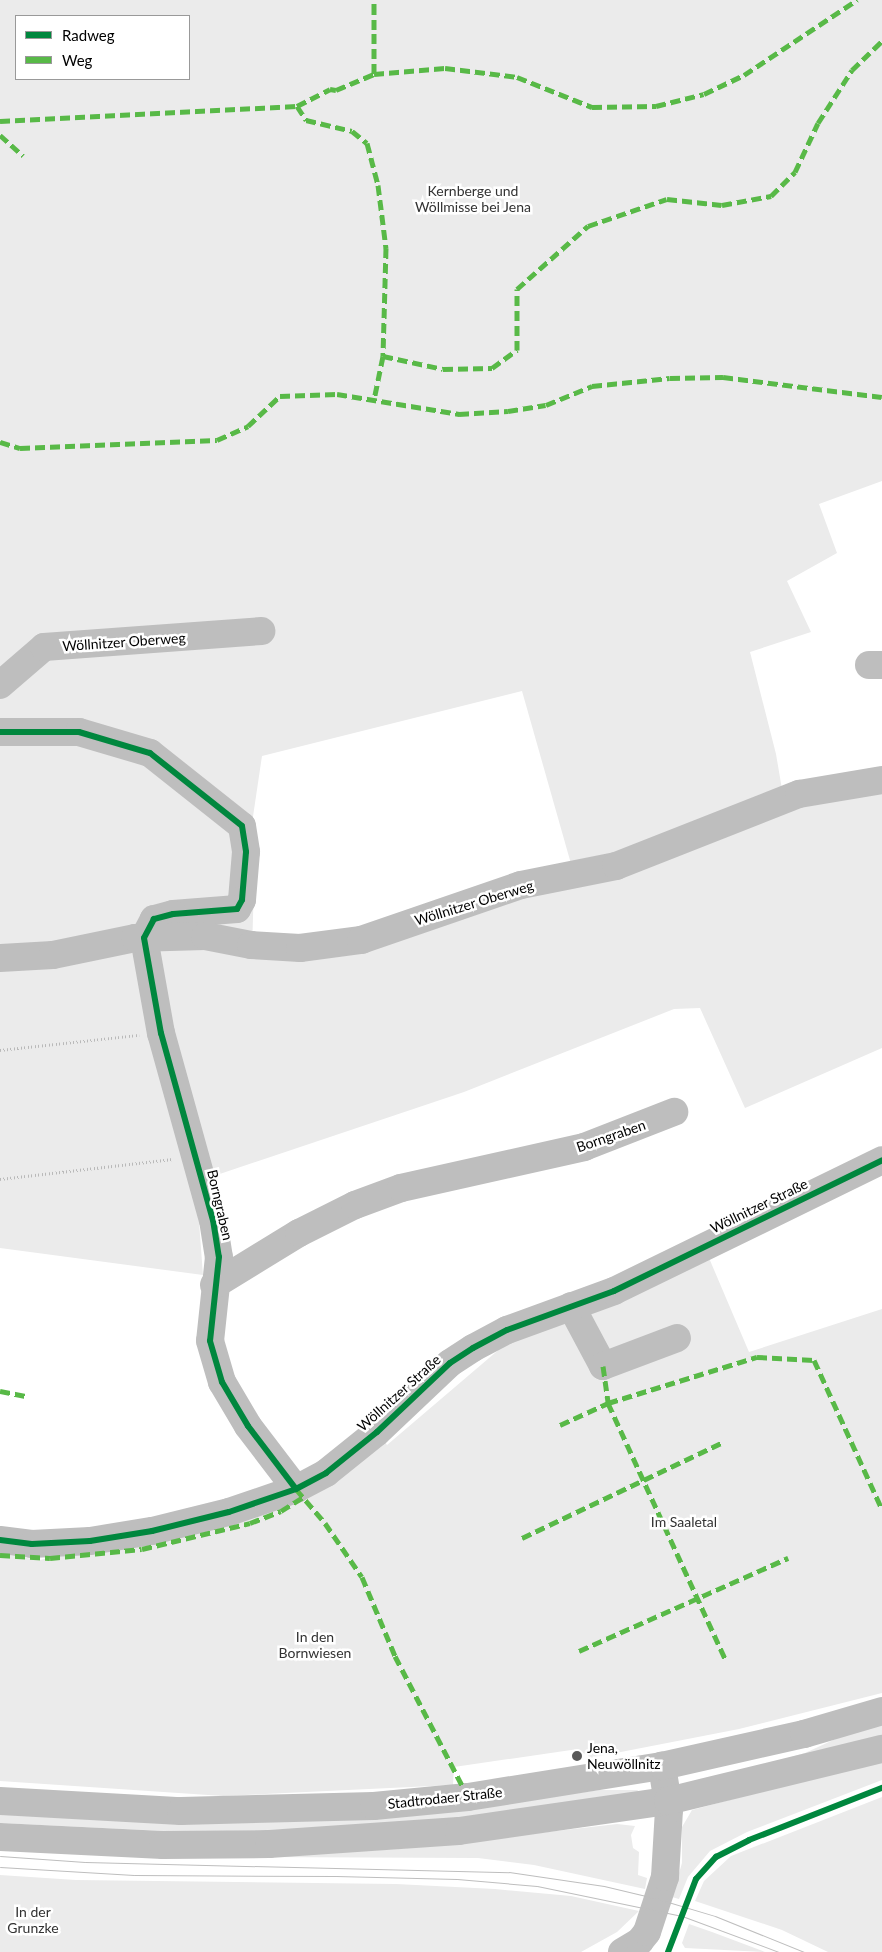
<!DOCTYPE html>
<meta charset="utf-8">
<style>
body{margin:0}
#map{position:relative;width:882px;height:1952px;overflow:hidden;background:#fff;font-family:Lato,sans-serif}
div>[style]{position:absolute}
.green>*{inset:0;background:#ebebeb}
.path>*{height:3px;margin-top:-1.5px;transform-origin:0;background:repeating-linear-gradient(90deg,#b9b9b9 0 1px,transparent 0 3.5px)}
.minor>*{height:28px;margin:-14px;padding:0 14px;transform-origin:14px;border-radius:14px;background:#bebebe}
.major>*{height:28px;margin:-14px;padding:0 14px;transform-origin:14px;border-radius:14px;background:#bebebe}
.tram>*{height:1px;margin:-0.5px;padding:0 0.5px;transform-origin:0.5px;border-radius:0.5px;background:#bebebe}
.quiet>*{height:5px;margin-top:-2.5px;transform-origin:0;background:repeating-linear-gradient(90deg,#58b947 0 10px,transparent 0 15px)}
.cycleway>*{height:6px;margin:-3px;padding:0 3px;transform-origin:3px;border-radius:3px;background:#00873e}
.dots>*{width:14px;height:14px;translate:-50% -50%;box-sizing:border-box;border:2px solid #fff;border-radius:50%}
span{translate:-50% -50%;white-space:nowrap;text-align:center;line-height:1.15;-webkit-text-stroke:5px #fff;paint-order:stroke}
.park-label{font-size:14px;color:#323232}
.street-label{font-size:14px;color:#000}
.poi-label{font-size:14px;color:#000}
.left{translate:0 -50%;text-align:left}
.legend{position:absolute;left:15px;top:15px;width:175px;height:65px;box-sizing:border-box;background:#fff;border:1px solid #999;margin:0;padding:6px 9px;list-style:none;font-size:15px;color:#000}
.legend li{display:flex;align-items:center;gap:10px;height:25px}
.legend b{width:25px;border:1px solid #999}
</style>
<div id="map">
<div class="green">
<div style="clip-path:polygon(evenodd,0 0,882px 0,882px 481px,819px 504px,837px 553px,787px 581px,811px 632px,750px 652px,776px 754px,785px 807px,882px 790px,882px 1048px,745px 1108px,700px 1008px,674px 1009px,464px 1092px,196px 1182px,203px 1275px,0 1248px,0 0,16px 16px,189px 16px,189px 79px,16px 79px,16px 16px,0 0,522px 691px,577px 885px,252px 950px,255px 852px,251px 830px,262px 756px,522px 691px)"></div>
<div style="clip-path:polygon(709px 1258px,749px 1352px,882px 1309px,882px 1693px,739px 1729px,590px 1758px,578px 1749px,454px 1767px,453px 1785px,223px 1796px,0 1781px,0 1554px,40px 1560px,140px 1538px,385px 1442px,387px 1445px,509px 1341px)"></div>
<div style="clip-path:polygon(882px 1724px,882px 1735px,767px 1764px,805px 1753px,842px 1736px)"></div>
<div style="clip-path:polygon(882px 1759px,882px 1780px,747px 1832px,710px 1851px,688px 1877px,679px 1899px,672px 1897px,682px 1863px,682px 1827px,692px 1810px)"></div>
<div style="clip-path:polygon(599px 1790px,638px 1790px,636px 1794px,538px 1810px,379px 1827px,186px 1832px,0 1823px,0 1810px,479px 1807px)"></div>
<div style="clip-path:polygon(882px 1797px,882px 1952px,828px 1952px,782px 1930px,695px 1901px,704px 1881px,731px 1856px)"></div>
<div style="clip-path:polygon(617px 1824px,635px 1826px,631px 1835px,633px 1848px,639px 1852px,638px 1875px,647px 1878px,645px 1889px,534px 1865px,478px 1858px,239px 1857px,399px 1849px)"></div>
<div style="clip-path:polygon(0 1875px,76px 1880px,396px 1884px,495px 1889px,571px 1896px,639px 1911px,617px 1932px,581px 1952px,0 1952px)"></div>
<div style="clip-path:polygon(689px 1924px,712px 1932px,765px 1952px,685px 1948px,682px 1943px)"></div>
</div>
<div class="path">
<div style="left:0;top:1050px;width:140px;rotate:-6.2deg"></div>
<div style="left:0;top:1179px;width:174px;rotate:-6.6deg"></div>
</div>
<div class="minor">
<div style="left:869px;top:665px;width:13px"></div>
<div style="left:0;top:685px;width:58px;rotate:-40.8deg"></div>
<div style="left:44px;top:647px;width:218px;rotate:-4.2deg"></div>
<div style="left:0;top:732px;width:79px"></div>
<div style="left:79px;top:732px;width:74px;rotate:16.5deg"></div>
<div style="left:150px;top:753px;width:117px;rotate:38.4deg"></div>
<div style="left:242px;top:826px;width:26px;rotate:81deg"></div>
<div style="left:246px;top:852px;width:48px;rotate:94.8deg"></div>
<div style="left:242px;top:900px;width:10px;rotate:119deg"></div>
<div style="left:237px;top:909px;width:64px;rotate:175.5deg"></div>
<div style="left:173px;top:914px;width:20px;rotate:165deg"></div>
<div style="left:154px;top:919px;width:21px;rotate:118deg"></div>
<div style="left:144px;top:938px;width:97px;rotate:79.9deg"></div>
<div style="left:161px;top:1033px;width:194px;rotate:74.5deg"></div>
<div style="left:213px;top:1220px;width:37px;rotate:81deg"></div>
<div style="left:219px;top:1257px;width:84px;rotate:96.1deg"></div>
<div style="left:210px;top:1341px;width:43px;rotate:73.7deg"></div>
<div style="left:222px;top:1382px;width:51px;rotate:59.4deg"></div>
<div style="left:248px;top:1426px;width:79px;rotate:52.7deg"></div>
<div style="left:0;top:958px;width:53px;rotate:-3.2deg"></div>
<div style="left:53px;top:955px;width:84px;rotate:-11.7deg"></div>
<div style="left:135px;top:938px;width:70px;rotate:-1.6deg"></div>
<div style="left:205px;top:936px;width:47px;rotate:11.1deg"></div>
<div style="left:251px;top:945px;width:49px;rotate:3.5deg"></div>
<div style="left:300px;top:948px;width:62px;rotate:-7.5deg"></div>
<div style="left:361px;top:940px;width:169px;rotate:-19deg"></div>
<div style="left:521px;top:885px;width:97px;rotate:-11.3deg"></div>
<div style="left:616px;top:866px;width:197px;rotate:-21.5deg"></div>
<div style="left:799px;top:794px;width:84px;rotate:-9.6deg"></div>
<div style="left:214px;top:1285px;width:100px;rotate:-31.5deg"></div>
<div style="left:299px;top:1233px;width:63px;rotate:-26.6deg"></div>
<div style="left:355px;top:1205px;width:49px;rotate:-20.3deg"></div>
<div style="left:401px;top:1188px;width:188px;rotate:-12.6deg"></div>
<div style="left:584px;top:1147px;width:97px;rotate:-21.3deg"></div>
<div style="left:571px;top:1306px;width:68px;rotate:61.9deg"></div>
<div style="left:603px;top:1366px;width:79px;rotate:-20.7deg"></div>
<div style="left:0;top:1540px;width:32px;rotate:7deg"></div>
<div style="left:32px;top:1544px;width:58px;rotate:-3deg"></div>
<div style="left:90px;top:1541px;width:63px;rotate:-9.2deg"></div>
<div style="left:152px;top:1531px;width:79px;rotate:-13.9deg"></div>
<div style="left:229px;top:1512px;width:71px;rotate:-18.9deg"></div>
<div style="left:296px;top:1489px;width:34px;rotate:-28deg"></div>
<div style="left:326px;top:1473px;width:65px;rotate:-38.8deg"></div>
<div style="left:377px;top:1432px;width:100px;rotate:-43.4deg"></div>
<div style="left:450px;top:1363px;width:27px;rotate:-33deg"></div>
<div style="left:473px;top:1348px;width:38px;rotate:-28deg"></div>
<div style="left:507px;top:1330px;width:114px;rotate:-20deg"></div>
<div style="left:614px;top:1291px;width:298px;rotate:-26deg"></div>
<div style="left:622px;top:1952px;width:21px;rotate:-31deg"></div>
<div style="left:640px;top:1941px;width:11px;rotate:-52deg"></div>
<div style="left:647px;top:1932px;width:58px;rotate:-71.9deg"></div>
<div style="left:665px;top:1877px;width:67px;rotate:-86.6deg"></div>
<div style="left:669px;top:1810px;width:45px;rotate:-99deg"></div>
</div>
<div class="major">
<div style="left:0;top:1801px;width:181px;rotate:3.2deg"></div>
<div style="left:181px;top:1811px;width:193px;rotate:-1.5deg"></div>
<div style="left:374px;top:1806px;width:94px;rotate:-5.5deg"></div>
<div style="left:468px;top:1797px;width:196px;rotate:-9.1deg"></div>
<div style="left:662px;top:1766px;width:146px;rotate:-12.7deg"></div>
<div style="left:804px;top:1734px;width:81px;rotate:-16.4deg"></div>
<div style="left:0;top:1837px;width:163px;rotate:2.8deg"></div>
<div style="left:163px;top:1845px;width:106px;rotate:-0.5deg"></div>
<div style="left:269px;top:1844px;width:190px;rotate:-3.9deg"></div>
<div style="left:459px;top:1831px;width:211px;rotate:-8.2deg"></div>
<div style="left:668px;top:1801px;width:220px;rotate:-13.7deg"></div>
</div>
<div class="tram">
<div style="left:0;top:1856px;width:85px;rotate:4deg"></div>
<div style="left:85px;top:1862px;width:424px;rotate:1.4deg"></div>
<div style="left:509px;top:1872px;width:96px;rotate:8.4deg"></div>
<div style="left:604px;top:1886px;width:56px;rotate:13.5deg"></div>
<div style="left:658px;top:1899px;width:59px;rotate:16.6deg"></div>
<div style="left:715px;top:1916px;width:96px;rotate:22deg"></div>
<div style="left:0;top:1867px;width:134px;rotate:3.4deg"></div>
<div style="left:134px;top:1875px;width:202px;rotate:0.3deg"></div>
<div style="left:336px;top:1876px;width:121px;rotate:1.4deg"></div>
<div style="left:457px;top:1879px;width:80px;rotate:5deg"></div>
<div style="left:537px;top:1886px;width:148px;rotate:11.7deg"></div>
<div style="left:682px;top:1916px;width:103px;rotate:20.4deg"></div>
</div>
<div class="quiet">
<div style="left:374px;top:74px;width:74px;rotate:-90deg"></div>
<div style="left:297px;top:106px;width:17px;rotate:57deg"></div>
<div style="left:306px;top:120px;width:47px;rotate:13.4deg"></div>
<div style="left:352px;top:131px;width:19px;rotate:39deg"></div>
<div style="left:367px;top:143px;width:43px;rotate:75.3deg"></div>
<div style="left:378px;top:185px;width:64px;rotate:82.8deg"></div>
<div style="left:386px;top:248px;width:108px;rotate:91.6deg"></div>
<div style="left:383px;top:356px;width:45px;rotate:101.6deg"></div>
<div style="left:0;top:121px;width:297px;rotate:-2.9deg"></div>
<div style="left:297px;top:106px;width:37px;rotate:-27deg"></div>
<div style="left:330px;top:89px;width:6px;rotate:9deg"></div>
<div style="left:336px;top:90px;width:41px;rotate:-22.8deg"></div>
<div style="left:374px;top:74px;width:71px;rotate:-4.8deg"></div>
<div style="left:445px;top:68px;width:73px;rotate:7.1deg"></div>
<div style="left:517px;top:77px;width:81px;rotate:21.8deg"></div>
<div style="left:592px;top:107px;width:64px;rotate:-0.9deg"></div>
<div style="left:656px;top:106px;width:49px;rotate:-14deg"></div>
<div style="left:704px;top:94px;width:44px;rotate:-25.4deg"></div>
<div style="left:744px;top:75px;width:136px;rotate:-33.6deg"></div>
<div style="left:0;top:135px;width:31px;rotate:42deg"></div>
<div style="left:383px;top:356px;width:61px;rotate:12.2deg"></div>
<div style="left:443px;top:369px;width:49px;rotate:-1.2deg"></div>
<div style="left:492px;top:368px;width:31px;rotate:-36deg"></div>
<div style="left:517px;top:350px;width:61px;rotate:-90deg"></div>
<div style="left:517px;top:289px;width:95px;rotate:-41.6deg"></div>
<div style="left:588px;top:226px;width:83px;rotate:-18.9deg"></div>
<div style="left:667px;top:199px;width:55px;rotate:6.2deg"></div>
<div style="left:722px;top:205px;width:50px;rotate:-10.4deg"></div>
<div style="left:771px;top:196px;width:34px;rotate:-45deg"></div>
<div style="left:795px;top:172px;width:54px;rotate:-64.9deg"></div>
<div style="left:818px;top:123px;width:63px;rotate:-57.3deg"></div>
<div style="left:852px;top:70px;width:42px;rotate:-44deg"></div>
<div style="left:0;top:442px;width:21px;rotate:17deg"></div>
<div style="left:20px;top:448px;width:197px;rotate:-2.3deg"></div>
<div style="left:217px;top:440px;width:34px;rotate:-24deg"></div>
<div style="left:248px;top:426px;width:44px;rotate:-43.2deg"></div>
<div style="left:280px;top:396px;width:57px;rotate:-2deg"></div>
<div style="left:337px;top:394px;width:124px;rotate:9.3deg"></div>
<div style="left:459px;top:414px;width:49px;rotate:-3.5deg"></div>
<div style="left:508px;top:411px;width:38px;rotate:-9deg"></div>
<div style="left:546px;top:405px;width:50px;rotate:-22.4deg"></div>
<div style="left:592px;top:386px;width:78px;rotate:-5.9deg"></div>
<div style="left:670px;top:378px;width:53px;rotate:-1.1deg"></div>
<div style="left:723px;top:377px;width:160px;rotate:7.2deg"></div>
<div style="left:603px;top:1366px;width:37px;rotate:82deg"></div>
<div style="left:608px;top:1403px;width:281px;rotate:65.4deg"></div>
<div style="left:0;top:1391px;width:26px;rotate:11deg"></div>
<div style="left:560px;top:1425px;width:53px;rotate:-24.6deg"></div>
<div style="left:608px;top:1403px;width:156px;rotate:-17.2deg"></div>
<div style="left:757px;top:1357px;width:57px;rotate:3deg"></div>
<div style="left:814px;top:1360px;width:164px;rotate:65.5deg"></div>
<div style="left:296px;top:1489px;width:45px;rotate:49.5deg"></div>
<div style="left:325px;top:1523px;width:65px;rotate:55.6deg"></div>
<div style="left:362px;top:1577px;width:86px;rotate:67.3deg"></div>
<div style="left:395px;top:1656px;width:159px;rotate:62.6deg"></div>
<div style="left:522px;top:1538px;width:223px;rotate:-25.5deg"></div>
<div style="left:0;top:1555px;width:50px;rotate:3.4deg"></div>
<div style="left:50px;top:1558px;width:92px;rotate:-5.6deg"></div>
<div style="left:142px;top:1549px;width:111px;rotate:-13.5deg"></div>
<div style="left:250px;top:1523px;width:33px;rotate:-21deg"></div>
<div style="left:281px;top:1511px;width:26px;rotate:-32deg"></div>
<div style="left:579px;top:1651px;width:229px;rotate:-24deg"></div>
</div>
<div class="cycleway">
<div style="left:0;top:732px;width:79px"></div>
<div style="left:79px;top:732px;width:74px;rotate:16.5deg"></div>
<div style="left:150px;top:753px;width:117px;rotate:38.4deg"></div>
<div style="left:242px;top:826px;width:26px;rotate:81deg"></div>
<div style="left:246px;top:852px;width:48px;rotate:94.8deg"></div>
<div style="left:242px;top:900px;width:10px;rotate:119deg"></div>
<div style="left:237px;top:909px;width:64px;rotate:175.5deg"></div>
<div style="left:173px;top:914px;width:20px;rotate:165deg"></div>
<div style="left:154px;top:919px;width:21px;rotate:118deg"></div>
<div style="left:144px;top:938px;width:97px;rotate:79.9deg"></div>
<div style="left:161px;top:1033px;width:194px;rotate:74.5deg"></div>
<div style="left:213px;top:1220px;width:37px;rotate:81deg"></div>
<div style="left:219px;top:1257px;width:84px;rotate:96.1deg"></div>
<div style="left:210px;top:1341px;width:43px;rotate:73.7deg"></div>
<div style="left:222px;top:1382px;width:51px;rotate:59.4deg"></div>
<div style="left:248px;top:1426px;width:79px;rotate:52.7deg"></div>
<div style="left:0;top:1540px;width:32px;rotate:7deg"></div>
<div style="left:32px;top:1544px;width:58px;rotate:-3deg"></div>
<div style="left:90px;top:1541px;width:63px;rotate:-9.2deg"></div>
<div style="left:152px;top:1531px;width:79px;rotate:-13.9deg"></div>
<div style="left:229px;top:1512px;width:71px;rotate:-18.9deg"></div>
<div style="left:296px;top:1489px;width:34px;rotate:-28deg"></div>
<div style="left:326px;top:1473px;width:65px;rotate:-38.8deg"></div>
<div style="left:377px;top:1432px;width:100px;rotate:-43.4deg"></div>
<div style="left:450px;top:1363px;width:27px;rotate:-33deg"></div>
<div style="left:473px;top:1348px;width:38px;rotate:-28deg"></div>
<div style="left:507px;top:1330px;width:114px;rotate:-20deg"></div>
<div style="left:614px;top:1291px;width:298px;rotate:-26deg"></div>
<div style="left:668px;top:1952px;width:78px;rotate:-69deg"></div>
<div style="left:696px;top:1879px;width:30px;rotate:-48deg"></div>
<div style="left:716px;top:1857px;width:37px;rotate:-27deg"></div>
<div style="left:749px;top:1840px;width:143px;rotate:-21.4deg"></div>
</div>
<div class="dots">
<div style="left:577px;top:1756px;background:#595959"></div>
</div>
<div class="park-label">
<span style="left:473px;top:199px">Kernberge und<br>Wöllmisse bei Jena</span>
<span style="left:684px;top:1522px">Im Saaletal</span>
<span style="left:315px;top:1645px">In den<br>Bornwiesen</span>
<span style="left:33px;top:1920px">In der<br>Grunzke</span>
</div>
<div class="street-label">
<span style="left:124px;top:642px;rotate:-4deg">Wöllnitzer Oberweg</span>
<span style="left:474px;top:903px;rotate:-17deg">Wöllnitzer Oberweg</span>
<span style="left:611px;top:1136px;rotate:-19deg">Borngraben</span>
<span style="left:220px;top:1205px;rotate:77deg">Borngraben</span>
<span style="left:759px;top:1206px;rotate:-26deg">Wöllnitzer Straße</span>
<span style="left:399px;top:1393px;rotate:-42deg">Wöllnitzer Straße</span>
<span style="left:445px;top:1798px;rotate:-6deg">Stadtrodaer Straße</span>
</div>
<div class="poi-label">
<span class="left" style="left:587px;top:1756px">Jena,<br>Neuwöllnitz</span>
</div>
<ul class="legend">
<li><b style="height:6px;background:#00873e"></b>Radweg</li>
<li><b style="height:6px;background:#58b947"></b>Weg</li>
</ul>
</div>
